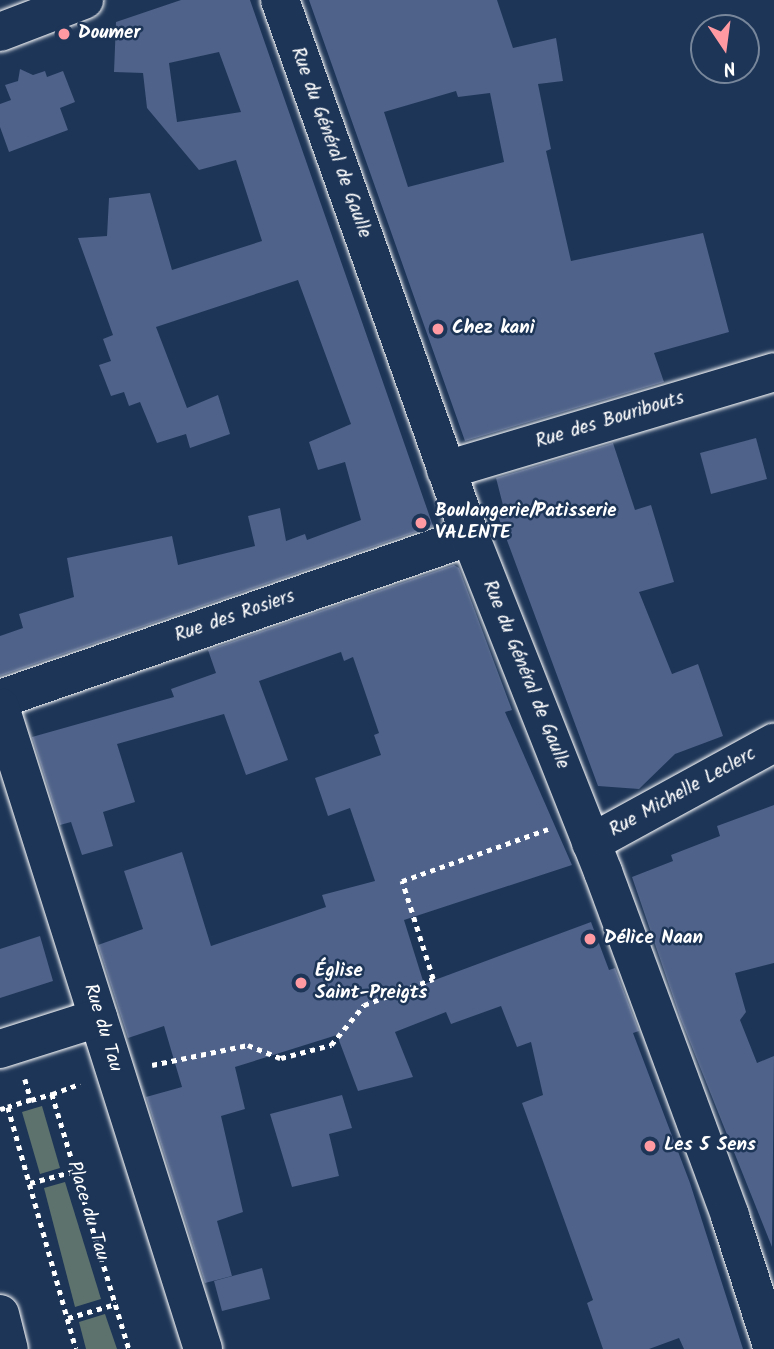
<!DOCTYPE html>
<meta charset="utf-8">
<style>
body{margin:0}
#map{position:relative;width:774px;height:1349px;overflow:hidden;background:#1d3557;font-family:Kalam,sans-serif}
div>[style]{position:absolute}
.green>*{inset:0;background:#5d726d}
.building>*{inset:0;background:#4f6289}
.path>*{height:4.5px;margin-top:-2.25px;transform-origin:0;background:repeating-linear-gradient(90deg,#fff 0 5px,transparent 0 10px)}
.roads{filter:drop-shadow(0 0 2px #fff) drop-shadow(0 0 2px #fff)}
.minor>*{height:38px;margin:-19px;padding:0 19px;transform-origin:19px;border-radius:19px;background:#1d3557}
.tertiary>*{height:38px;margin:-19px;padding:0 19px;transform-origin:19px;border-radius:19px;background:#1d3557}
.secondary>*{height:38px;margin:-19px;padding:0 19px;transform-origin:19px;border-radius:19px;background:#1d3557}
.dots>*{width:19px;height:19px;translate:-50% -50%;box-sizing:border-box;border:4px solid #1d3557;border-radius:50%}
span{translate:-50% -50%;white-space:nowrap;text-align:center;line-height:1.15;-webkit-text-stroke:5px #1d3557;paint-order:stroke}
.poi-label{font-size:19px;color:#fff;font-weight:700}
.left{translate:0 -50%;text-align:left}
.street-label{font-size:19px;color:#fff}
.north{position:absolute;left:690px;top:14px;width:70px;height:70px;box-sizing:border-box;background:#1d3557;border:2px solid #77869a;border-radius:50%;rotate:167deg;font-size:19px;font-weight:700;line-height:28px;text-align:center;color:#fff}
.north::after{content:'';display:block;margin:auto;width:24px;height:32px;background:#ff9aa2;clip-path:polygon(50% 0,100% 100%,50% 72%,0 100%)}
</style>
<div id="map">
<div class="green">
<div style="clip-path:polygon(42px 1106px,60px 1168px,40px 1174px,22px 1112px)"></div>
<div style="clip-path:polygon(65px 1182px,101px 1299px,75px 1307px,44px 1188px)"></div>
<div style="clip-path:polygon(105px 1314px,117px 1349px,86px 1349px,79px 1322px)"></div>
</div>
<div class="building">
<div style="clip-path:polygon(evenodd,181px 0,250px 0,433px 526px,0 676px,0 636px,23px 628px,19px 614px,74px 597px,67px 558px,172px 536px,178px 565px,255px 546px,248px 516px,280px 508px,286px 541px,305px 534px,307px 540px,361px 520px,345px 462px,318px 470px,309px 442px,351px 424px,298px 280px,156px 327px,187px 408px,218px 395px,230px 434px,190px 448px,186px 434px,157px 443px,140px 402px,129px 406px,124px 392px,111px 396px,99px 365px,111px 361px,103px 339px,113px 335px,78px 238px,107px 236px,109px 198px,150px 193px,172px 270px,262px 241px,236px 160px,199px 170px,147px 108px,143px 73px,114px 72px,116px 22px,181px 0,219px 52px,241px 112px,177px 122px,169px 63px,219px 52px)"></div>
<div style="clip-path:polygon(evenodd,309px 0,497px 0,513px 48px,556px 38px,563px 81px,538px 84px,551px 149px,546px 151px,571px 261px,703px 233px,729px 332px,654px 353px,664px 382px,465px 441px,309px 0,456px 91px,458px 97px,490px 93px,504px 162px,408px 187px,384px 112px,456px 91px)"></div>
<div style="clip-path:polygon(20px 69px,33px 75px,45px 71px,47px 77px,63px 71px,75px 102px,60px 108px,68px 130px,9px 152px,0 127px,0 104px,11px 100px,5px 85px,18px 81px)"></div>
<div style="clip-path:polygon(756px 438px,767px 479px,711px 494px,700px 453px)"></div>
<div style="clip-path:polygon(613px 443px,635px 510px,651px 505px,674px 582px,639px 592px,672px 674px,698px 664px,723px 736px,675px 754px,639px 789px,598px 786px,498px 516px,505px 513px,496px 478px)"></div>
<div style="clip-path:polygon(454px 565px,459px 568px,512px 710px,505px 712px,572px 865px,404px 920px,424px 984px,591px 922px,609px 970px,615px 968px,639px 1031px,633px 1033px,690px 1183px,743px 1349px,684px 1349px,679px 1338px,649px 1349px,603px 1349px,587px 1303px,593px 1300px,522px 1103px,543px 1095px,531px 1042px,517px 1047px,501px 1006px,451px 1024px,446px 1012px,395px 1032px,413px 1077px,358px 1091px,337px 1035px,235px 1067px,245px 1109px,221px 1116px,243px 1212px,217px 1221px,232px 1276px,205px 1283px,146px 1097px,182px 1087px,164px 1026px,128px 1038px,98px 945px,143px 929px,124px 871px,182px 852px,211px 946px,326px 907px,322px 895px,375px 881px,350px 808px,328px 816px,315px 778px,381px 755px,374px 735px,379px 733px,353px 657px,344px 661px,341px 652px,259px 681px,288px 760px,246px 775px,224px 714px,117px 744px,135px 802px,103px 812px,113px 846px,82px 855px,71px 822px,60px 825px,32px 737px,174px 697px,171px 689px,216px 673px,208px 650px)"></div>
<div style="clip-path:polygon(774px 805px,774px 963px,735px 973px,746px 1012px,740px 1020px,757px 1063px,774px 1056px,772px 1247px,680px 1017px,632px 877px,673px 861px,671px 855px,720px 836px,717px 826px)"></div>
<div style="clip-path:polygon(40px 936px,53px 981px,0 998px,0 949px)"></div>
<div style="clip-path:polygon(342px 1095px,352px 1128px,329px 1134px,339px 1176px,292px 1187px,270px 1114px)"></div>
<div style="clip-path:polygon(262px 1268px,270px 1299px,222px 1311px,214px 1281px)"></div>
</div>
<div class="path">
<div style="left:152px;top:1065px;width:98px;rotate:-11.8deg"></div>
<div style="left:248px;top:1045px;width:35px;rotate:22deg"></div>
<div style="left:281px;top:1058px;width:52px;rotate:-14.6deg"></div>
<div style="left:331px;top:1045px;width:52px;rotate:-50.5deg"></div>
<div style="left:364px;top:1005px;width:74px;rotate:-20.6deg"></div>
<div style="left:433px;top:979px;width:103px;rotate:-107.6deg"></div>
<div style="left:402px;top:881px;width:155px;rotate:-19.6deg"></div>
<div style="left:25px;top:1079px;width:22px;rotate:74deg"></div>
<div style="left:31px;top:1100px;width:24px;rotate:163deg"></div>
<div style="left:8px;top:1107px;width:251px;rotate:74.3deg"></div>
<div style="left:52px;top:1094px;width:30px;rotate:-20deg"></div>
<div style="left:31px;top:1100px;width:22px;rotate:-16deg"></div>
<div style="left:52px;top:1094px;width:266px;rotate:73.2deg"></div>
<div style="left:0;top:1109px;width:8px;rotate:-14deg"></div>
<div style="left:30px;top:1183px;width:47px;rotate:-14.9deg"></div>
<div style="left:68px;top:1318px;width:50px;rotate:-16.3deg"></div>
</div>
<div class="roads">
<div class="minor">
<div style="left:446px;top:470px;width:342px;rotate:-16.6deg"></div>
<div style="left:0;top:699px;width:497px;rotate:-19.1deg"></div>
<div style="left:0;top:707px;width:673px;rotate:72.45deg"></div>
<div style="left:591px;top:843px;width:209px;rotate:-28.7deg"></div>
<div style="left:0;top:1049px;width:103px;rotate:-17.6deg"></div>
<div style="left:0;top:1314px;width:36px;rotate:76deg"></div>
</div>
<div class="tertiary">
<div style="left:0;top:32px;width:90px;rotate:-20.9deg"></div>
</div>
<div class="secondary">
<div style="left:280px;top:0;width:569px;rotate:70.48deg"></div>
<div style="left:470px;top:536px;width:361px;rotate:68.4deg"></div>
<div style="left:603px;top:872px;width:367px;rotate:69.7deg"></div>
<div style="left:730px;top:1216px;width:140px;rotate:72.1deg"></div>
</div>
</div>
<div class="dots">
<div style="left:64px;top:34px;background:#ff9aa2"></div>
<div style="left:438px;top:329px;background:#ff9aa2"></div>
<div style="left:421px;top:523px;background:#ff9aa2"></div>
<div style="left:590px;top:939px;background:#ff9aa2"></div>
<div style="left:301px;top:983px;background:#ff9aa2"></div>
<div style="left:650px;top:1146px;background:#ff9aa2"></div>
</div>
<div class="poi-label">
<span class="left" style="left:78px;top:34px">Doumer</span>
<span class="left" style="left:452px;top:329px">Chez kani</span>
<span class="left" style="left:435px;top:523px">Boulangerie/Patisserie<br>VALENTE</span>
<span class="left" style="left:604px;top:939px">Délice Naan</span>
<span class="left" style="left:315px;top:983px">Église<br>Saint-Preigts</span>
<span class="left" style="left:664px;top:1146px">Les 5 Sens</span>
</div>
<div class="street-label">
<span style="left:330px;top:143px;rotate:70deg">Rue du Général de Gaulle</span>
<span style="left:610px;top:421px;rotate:-17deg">Rue des Bouribouts</span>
<span style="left:235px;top:617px;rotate:-19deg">Rue des Rosiers</span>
<span style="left:525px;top:675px;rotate:68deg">Rue du Général de Gaulle</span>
<span style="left:683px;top:793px;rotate:-29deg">Rue Michelle Leclerc</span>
<span style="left:102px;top:1028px;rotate:73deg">Rue du Tau</span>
<span style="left:87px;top:1211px;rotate:73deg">Place du Tau</span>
</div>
<div class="north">N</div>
</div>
